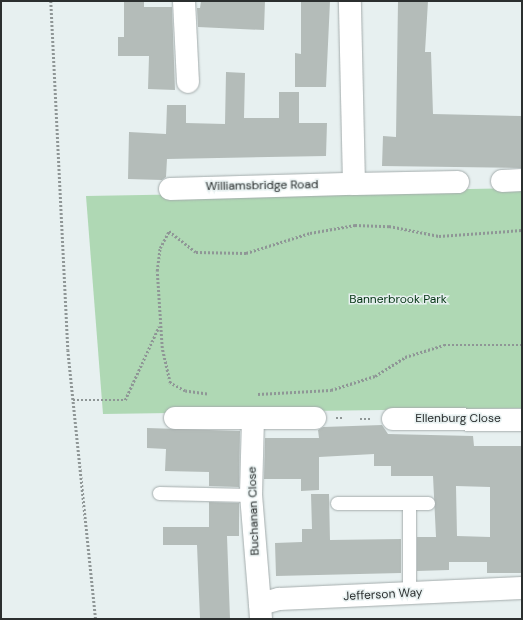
<!DOCTYPE html>
<style>
body{margin:0}
#map{position:relative;width:523px;height:620px;overflow:hidden;background:#e7f0f0;font-family:"DM Sans",sans-serif}
div>[style]{position:absolute}
.green>*{inset:0;background:#afd8b4}
.building>*{inset:0;background:#b4bcb9}
.path>*{height:2.5px;margin-top:-1.25px;transform-origin:0;background:repeating-linear-gradient(90deg,#8f9696 0 2px,transparent 0 4px)}
.roads{filter:drop-shadow(0 0 1px #a4acac) drop-shadow(0 0 1px #a4acac)}
.service>*{height:13px;margin:-6.5px;padding:0 6.5px;transform-origin:6.5px;border-radius:6.5px;background:#fff}
.minor>*{height:22px;margin:-11px;padding:0 11px;transform-origin:11px;border-radius:11px;background:#fff}
span{translate:-50% -50%;white-space:nowrap;text-align:center;line-height:1.15;-webkit-text-stroke:3px #e7f0f0;paint-order:stroke}
.street-label{font-size:12px;color:#2b2f2f}
.park-label{font-size:12px;color:#033412}
.frame{position:absolute;inset:0;border:2px solid #2b2f2f;pointer-events:none}
</style>
<div id="map">
<div class="green">
<div style="clip-path:polygon(522px 188px,522px 408px,103px 414px,86px 196px)"></div>
</div>
<div class="building">
<div style="clip-path:polygon(124px 1px,144px 1px,144px 7px,172px 7px,175px 90px,148px 89px,149px 56px,118px 56px,118px 37px,124px 37px)"></div>
<div style="clip-path:polygon(201px 1px,265px 1px,264px 30px,198px 27px,197px 8px,200px 8px)"></div>
<div style="clip-path:polygon(301px 1px,330px 1px,326px 87px,295px 87px,295px 53px,301px 54px)"></div>
<div style="clip-path:polygon(398px 1px,428px 1px,425px 52px,431px 52px,433px 114px,522px 116px,522px 168px,382px 166px,383px 136px,396px 137px)"></div>
<div style="clip-path:polygon(226px 72px,245px 73px,244px 118px,279px 118px,279px 92px,299px 92px,299px 123px,327px 123px,326px 156px,167px 159px,166px 177px,162px 180px,128px 179px,129px 132px,166px 134px,167px 105px,186px 105px,186px 123px,225px 124px)"></div>
<div style="clip-path:polygon(evenodd,382px 425px,388px 434px,473px 436px,474px 446px,522px 446px,521px 573px,487px 573px,487px 562px,449px 562px,449px 570px,417px 571px,417px 537px,436px 537px,433px 476px,391px 476px,391px 466px,374px 466px,374px 454px,319px 457px,319px 490px,301px 491px,301px 479px,264px 479px,265px 438px,319px 438px,318px 430px,323px 427px,382px 425px,456px 486px,490px 487px,490px 537px,457px 536px,456px 486px)"></div>
<div style="clip-path:polygon(147px 428px,240px 431px,239px 487px,209px 486px,209px 472px,165px 471px,166px 449px,147px 448px)"></div>
<div style="clip-path:polygon(311px 494px,329px 494px,330px 540px,401px 539px,401px 573px,276px 576px,275px 543px,302px 542px,302px 529px,312px 529px)"></div>
<div style="clip-path:polygon(209px 502px,239px 503px,239px 536px,227px 536px,230px 619px,200px 619px,197px 545px,163px 545px,163px 527px,209px 527px)"></div>
</div>
<div class="path">
<div style="left:51px;top:1px;width:349px;rotate:87.2deg"></div>
<div style="left:68px;top:350px;width:270px;rotate:84.1deg"></div>
<div style="left:207px;top:394px;width:22px;rotate:-172deg"></div>
<div style="left:185px;top:391px;width:17px;rotate:-152deg"></div>
<div style="left:170px;top:383px;width:36px;rotate:-103deg"></div>
<div style="left:162px;top:348px;width:77px;rotate:-93.7deg"></div>
<div style="left:157px;top:271px;width:23px;rotate:-83deg"></div>
<div style="left:160px;top:248px;width:19px;rotate:-62deg"></div>
<div style="left:169px;top:231px;width:34px;rotate:38deg"></div>
<div style="left:196px;top:252px;width:50px;rotate:1.1deg"></div>
<div style="left:246px;top:253px;width:67px;rotate:-17.4deg"></div>
<div style="left:310px;top:233px;width:46px;rotate:-10.1deg"></div>
<div style="left:355px;top:225px;width:34px;rotate:2deg"></div>
<div style="left:389px;top:226px;width:51px;rotate:11.3deg"></div>
<div style="left:439px;top:236px;width:83px;rotate:-4.1deg"></div>
<div style="left:258px;top:394px;width:73px;rotate:-3.1deg"></div>
<div style="left:331px;top:390px;width:46px;rotate:-17.7deg"></div>
<div style="left:375px;top:376px;width:36px;rotate:-32deg"></div>
<div style="left:405px;top:357px;width:41px;rotate:-17.1deg"></div>
<div style="left:444px;top:345px;width:78px"></div>
<div style="left:73px;top:400px;width:52px"></div>
<div style="left:125px;top:400px;width:81px;rotate:-65.3deg"></div>
<div style="left:336px;top:418px;width:7px"></div>
<div style="left:360px;top:419px;width:11px"></div>
</div>
<div class="roads">
<div class="service">
<div style="left:159px;top:493px;width:92px;rotate:1.2deg"></div>
<div style="left:337px;top:503px;width:91px"></div>
<div style="left:409px;top:503px;width:91px;rotate:90deg"></div>
</div>
<div class="minor">
<div style="left:184px;top:1px;width:81px;rotate:87.2deg"></div>
<div style="left:502px;top:181px;width:20px;rotate:-3deg"></div>
<div style="left:354px;top:184px;width:104px;rotate:-1.1deg"></div>
<div style="left:170px;top:189px;width:184px;rotate:-1.6deg"></div>
<div style="left:354px;top:184px;width:183px;rotate:-91.3deg"></div>
<div style="left:175px;top:418px;width:78px"></div>
<div style="left:253px;top:418px;width:77px;rotate:91.5deg"></div>
<div style="left:251px;top:495px;width:109px;rotate:85.3deg"></div>
<div style="left:253px;top:418px;width:62px"></div>
<div style="left:393px;top:419px;width:129px;rotate:0.4deg"></div>
<div style="left:261px;top:619px;width:15px;rotate:-94deg"></div>
<div style="left:260px;top:604px;width:20px;rotate:-15deg"></div>
<div style="left:279px;top:599px;width:243px;rotate:-2.6deg"></div>
</div>
</div>
<div class="street-label">
<span style="left:262px;top:186px;rotate:-1deg">Williamsbridge Road</span>
<span style="left:458px;top:419px">Ellenburg Close</span>
<span style="left:254px;top:511px;rotate:-92deg">Buchanan Close</span>
<span style="left:383px;top:595px;rotate:-3deg">Jefferson Way</span>
</div>
<div class="park-label">
<span style="left:398px;top:300px">Bannerbrook Park</span>
</div>
<div class="frame"></div>
</div>
